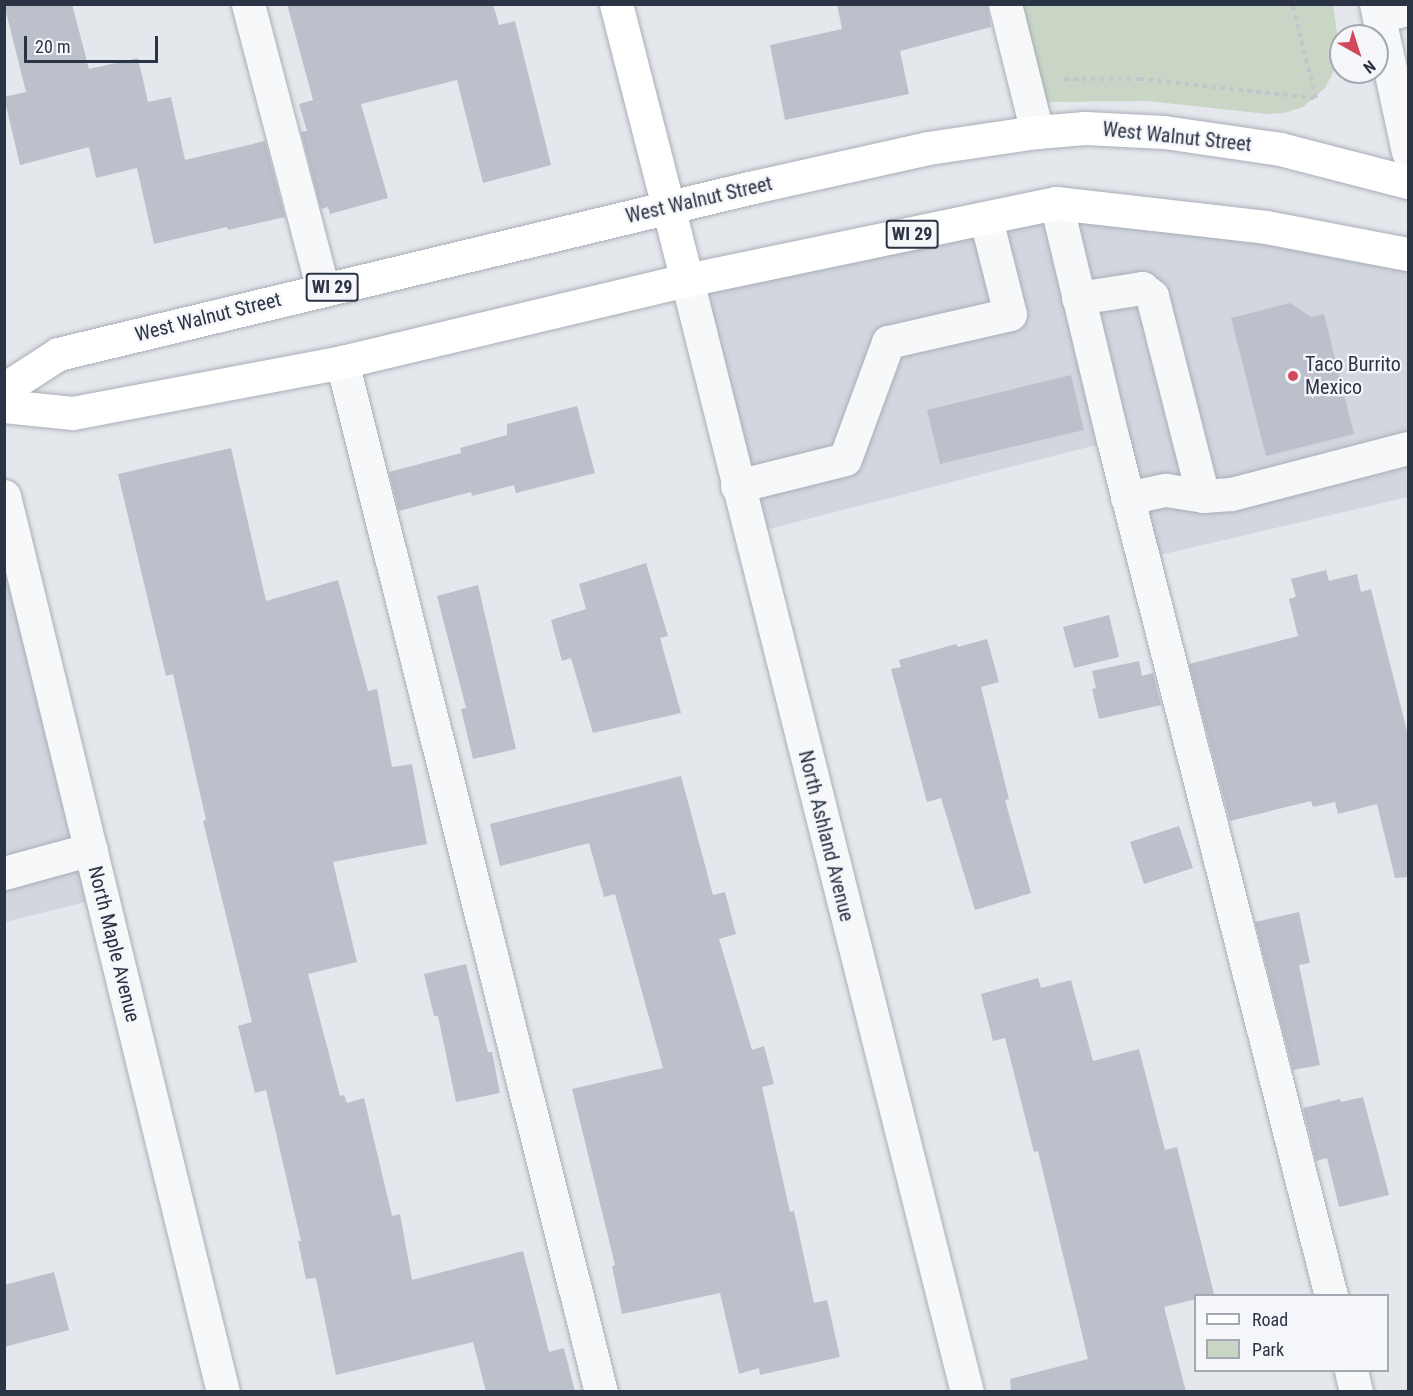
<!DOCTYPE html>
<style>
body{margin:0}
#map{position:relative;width:1413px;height:1396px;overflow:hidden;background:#e4e7ec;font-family:"Roboto Condensed",sans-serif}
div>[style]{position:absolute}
.built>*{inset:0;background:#d2d6de}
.green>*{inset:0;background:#c9d6c5}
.building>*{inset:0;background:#bbc0ca}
.path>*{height:4px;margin-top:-2px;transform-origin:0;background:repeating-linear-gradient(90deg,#c2c5cb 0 4.5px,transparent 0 9px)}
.roads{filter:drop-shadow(0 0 2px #a9aeb7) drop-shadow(0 0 2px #a9aeb7)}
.minor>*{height:33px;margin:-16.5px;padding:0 16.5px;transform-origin:16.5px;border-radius:16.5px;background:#f7f8fa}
.major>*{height:33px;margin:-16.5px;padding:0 16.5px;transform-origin:16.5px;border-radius:16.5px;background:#fff}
.dots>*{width:16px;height:16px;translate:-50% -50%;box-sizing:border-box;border:3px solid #f4f6f9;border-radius:50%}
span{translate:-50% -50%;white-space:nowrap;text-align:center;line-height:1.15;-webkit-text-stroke:4.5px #f4f6f9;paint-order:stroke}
.shield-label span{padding:2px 4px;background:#f4f6f9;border:2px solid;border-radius:4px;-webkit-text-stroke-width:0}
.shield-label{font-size:18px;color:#2b3445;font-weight:700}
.street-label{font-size:20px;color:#2b3445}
.poi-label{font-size:20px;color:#2b3445}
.left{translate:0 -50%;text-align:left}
.frame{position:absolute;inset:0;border:6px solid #2b3445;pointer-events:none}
.legend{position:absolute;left:1194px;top:1294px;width:195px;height:78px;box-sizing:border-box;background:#f4f6f9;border:2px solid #a4a8b1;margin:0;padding:8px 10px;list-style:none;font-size:18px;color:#2b3445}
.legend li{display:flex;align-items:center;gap:12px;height:30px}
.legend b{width:30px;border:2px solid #a4a8b1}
.north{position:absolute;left:1329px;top:24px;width:60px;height:60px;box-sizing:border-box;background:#f4f6f9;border:2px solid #a4a8b1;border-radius:50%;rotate:141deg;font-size:16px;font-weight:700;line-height:24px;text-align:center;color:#2b3445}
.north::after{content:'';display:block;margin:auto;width:21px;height:27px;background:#d1495b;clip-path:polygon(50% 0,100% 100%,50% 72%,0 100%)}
.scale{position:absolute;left:24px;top:36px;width:134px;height:27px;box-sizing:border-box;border:3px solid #2b3445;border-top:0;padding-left:8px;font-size:18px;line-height:21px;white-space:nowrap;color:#2b3445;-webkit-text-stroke:4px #f4f6f9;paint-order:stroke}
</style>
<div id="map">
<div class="built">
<div style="clip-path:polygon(1056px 203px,1408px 254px,1408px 497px,1143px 559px,1112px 441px,749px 534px,687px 280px)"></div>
<div style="clip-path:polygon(4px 496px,102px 898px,5px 922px,4px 922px)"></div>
</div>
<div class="green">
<div style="clip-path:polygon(1012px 5px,1333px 5px,1339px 47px,1335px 69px,1325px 88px,1303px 107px,1284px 113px,1267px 114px,1148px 101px,1041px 102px)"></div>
</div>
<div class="building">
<div style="clip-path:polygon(4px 4px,72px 4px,89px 69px,138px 58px,148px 102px,171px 97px,185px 160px,265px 141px,285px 217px,228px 230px,227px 227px,154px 244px,137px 168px,96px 178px,89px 147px,20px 165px,4px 97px,26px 92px)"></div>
<div style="clip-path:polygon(287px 4px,493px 4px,499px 25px,515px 21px,551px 165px,483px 183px,457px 80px,361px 104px,388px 198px,330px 214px,328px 207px,321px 209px,301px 132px,307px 131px,299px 104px,313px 100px)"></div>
<div style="clip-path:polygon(837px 4px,987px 4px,991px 27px,900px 51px,909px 94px,785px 120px,770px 45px,842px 29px)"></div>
<div style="clip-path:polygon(1290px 303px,1311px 317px,1324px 314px,1354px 434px,1266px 456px,1231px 318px)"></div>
<div style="clip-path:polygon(1071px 375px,1084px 430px,940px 464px,927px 410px)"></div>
<div style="clip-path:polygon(577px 406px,595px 473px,516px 493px,514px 485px,472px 496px,471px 492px,399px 511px,389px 472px,461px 453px,460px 448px,507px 435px,507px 424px)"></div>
<div style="clip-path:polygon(231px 448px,266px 601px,338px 580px,368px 691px,377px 689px,392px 767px,412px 764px,427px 844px,333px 862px,357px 962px,308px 974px,340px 1096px,344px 1095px,347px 1103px,364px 1098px,392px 1216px,400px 1214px,412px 1280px,523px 1251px,549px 1352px,564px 1348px,575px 1392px,486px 1392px,473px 1342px,336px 1375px,316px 1278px,306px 1279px,298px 1241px,301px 1241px,266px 1090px,255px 1093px,238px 1026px,252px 1022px,203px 821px,206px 820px,173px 674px,166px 676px,118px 474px)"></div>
<div style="clip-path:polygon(646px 563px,668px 636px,660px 638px,681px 713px,593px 733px,571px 658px,562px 661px,551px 620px,586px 609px,579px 584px)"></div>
<div style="clip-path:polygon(1326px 570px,1329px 581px,1357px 574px,1361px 592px,1371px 589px,1408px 735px,1408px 877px,1395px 878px,1377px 804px,1338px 814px,1335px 802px,1313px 807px,1311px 801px,1230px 821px,1189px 664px,1298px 636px,1289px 599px,1296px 597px,1291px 579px)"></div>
<div style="clip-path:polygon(478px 585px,516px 749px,473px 759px,461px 709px,466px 708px,437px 596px)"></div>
<div style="clip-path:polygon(1109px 615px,1119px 657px,1074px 668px,1063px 627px)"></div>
<div style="clip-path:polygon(987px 639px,999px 682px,981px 687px,1009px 799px,1005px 800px,1031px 893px,975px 910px,941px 798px,927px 802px,891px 669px,901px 667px,899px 660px,956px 644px,958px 647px)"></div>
<div style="clip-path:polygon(1139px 661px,1142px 676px,1153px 673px,1161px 705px,1099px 719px,1092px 689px,1096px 688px,1092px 671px)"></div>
<div style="clip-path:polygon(681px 776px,713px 895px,725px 892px,736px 934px,719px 939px,752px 1050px,764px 1046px,774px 1084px,762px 1087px,790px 1212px,794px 1211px,814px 1303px,827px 1300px,840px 1357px,760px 1375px,759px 1368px,739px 1374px,720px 1293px,622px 1314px,612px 1266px,615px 1265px,572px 1089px,663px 1068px,615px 894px,604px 897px,589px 843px,500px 866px,490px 824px)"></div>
<div style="clip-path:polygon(1179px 826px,1193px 868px,1144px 884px,1130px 842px)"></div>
<div style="clip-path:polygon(1299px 912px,1310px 963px,1299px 965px,1320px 1065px,1293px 1070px,1255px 922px)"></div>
<div style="clip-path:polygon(466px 964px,488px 1052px,492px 1052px,500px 1093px,456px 1102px,438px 1016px,434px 1016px,424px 974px)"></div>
<div style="clip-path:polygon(1038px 978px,1041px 988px,1071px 980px,1093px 1061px,1139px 1049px,1165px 1150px,1177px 1147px,1214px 1294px,1196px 1296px,1196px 1299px,1164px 1307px,1186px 1392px,1011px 1392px,1010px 1379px,1088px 1359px,1038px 1151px,1034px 1152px,1005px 1038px,993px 1041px,981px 994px)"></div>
<div style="clip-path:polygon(1363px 1097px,1389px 1195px,1339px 1207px,1327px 1158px,1316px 1161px,1303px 1108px,1340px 1099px,1341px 1102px)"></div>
<div style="clip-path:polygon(54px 1272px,69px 1330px,4px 1347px,4px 1285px)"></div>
</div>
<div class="path">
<div style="left:1064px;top:79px;width:76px"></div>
<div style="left:1140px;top:79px;width:177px;rotate:6.2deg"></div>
<div style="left:1316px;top:98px;width:97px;rotate:-104.3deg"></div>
</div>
<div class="roads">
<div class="minor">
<div style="left:248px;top:4px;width:295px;rotate:75.3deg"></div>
<div style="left:1005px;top:4px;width:132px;rotate:76deg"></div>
<div style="left:1376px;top:4px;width:151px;rotate:77.8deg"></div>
<div style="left:1379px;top:16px;width:30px;rotate:-14deg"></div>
<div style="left:1056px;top:203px;width:244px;rotate:76.5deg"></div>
<div style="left:1113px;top:440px;width:883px;rotate:75.71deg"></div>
<div style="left:687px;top:280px;width:1147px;rotate:75.87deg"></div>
<div style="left:1078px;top:298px;width:65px;rotate:-8.9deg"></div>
<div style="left:1142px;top:288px;width:13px;rotate:39deg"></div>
<div style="left:1152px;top:296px;width:206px;rotate:75.7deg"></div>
<div style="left:342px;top:362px;width:1062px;rotate:75.89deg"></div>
<div style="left:737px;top:486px;width:111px;rotate:-14deg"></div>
<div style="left:845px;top:459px;width:125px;rotate:-69.8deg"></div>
<div style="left:888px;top:342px;width:125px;rotate:-12.9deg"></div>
<div style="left:1010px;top:314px;width:98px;rotate:-104.2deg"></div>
<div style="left:4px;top:496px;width:922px;rotate:76.27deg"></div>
<div style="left:1127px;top:498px;width:40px;rotate:-12deg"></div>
<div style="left:1166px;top:490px;width:37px;rotate:9deg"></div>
<div style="left:1203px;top:496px;width:28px;rotate:-4deg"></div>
<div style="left:1231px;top:494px;width:183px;rotate:-14.6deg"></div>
<div style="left:4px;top:873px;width:90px;rotate:-15.4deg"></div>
<div style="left:1351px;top:1370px;width:23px;rotate:77deg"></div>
</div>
<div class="major">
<div style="left:616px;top:4px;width:285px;rotate:75.6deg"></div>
<div style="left:4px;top:389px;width:64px;rotate:-32.9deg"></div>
<div style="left:58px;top:354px;width:711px;rotate:-13.51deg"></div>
<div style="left:749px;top:188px;width:183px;rotate:-12.6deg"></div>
<div style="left:928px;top:148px;width:110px;rotate:-8.4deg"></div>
<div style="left:1037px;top:132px;width:48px;rotate:-4.8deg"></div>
<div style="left:1085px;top:128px;width:79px;rotate:2.9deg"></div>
<div style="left:1164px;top:132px;width:117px;rotate:8.3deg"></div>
<div style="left:1280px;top:149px;width:132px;rotate:14.5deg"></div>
<div style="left:4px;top:406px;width:69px;rotate:5.8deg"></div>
<div style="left:73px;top:413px;width:274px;rotate:-10.7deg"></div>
<div style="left:342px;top:362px;width:355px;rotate:-13.4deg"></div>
<div style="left:687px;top:280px;width:377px;rotate:-11.8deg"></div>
<div style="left:1056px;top:203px;width:211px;rotate:6.5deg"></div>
<div style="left:1266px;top:227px;width:145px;rotate:10.8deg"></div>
</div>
</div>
<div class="dots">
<div style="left:1293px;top:376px;background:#d1495b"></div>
</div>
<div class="shield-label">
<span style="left:912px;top:234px">WI 29</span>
<span style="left:332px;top:287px">WI 29</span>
</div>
<div class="street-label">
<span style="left:1177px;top:137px;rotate:6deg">West Walnut Street</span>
<span style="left:699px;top:200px;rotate:-13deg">West Walnut Street</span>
<span style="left:208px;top:317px;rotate:-14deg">West Walnut Street</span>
<span style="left:826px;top:836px;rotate:76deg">North Ashland Avenue</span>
<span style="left:114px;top:944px;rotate:76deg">North Maple Avenue</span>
</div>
<div class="poi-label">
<span class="left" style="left:1305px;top:376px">Taco Burrito<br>Mexico</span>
</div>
<div class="frame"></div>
<ul class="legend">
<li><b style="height:8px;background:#fff"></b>Road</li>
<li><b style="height:16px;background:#c9d6c5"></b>Park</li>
</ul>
<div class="north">N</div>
<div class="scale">20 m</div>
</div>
